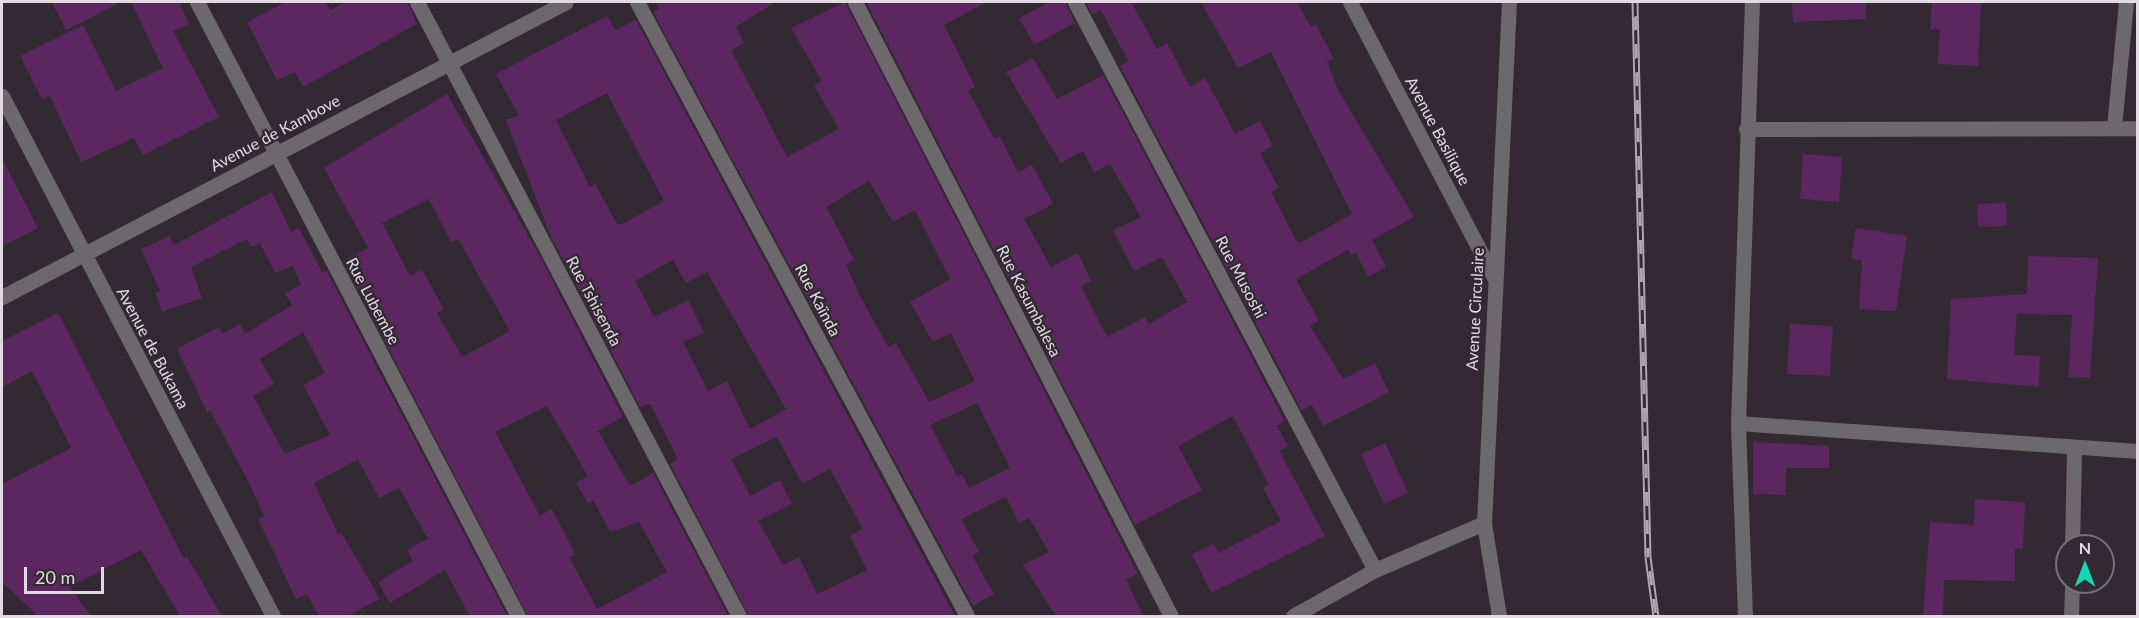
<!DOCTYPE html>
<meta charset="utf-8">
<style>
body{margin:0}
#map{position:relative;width:2139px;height:618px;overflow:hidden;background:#322932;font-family:Lato,sans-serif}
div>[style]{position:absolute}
.building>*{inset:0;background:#5c2760}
.minor>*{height:15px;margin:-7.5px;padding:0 7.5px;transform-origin:7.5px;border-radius:7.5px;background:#6c686c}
.rail>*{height:7px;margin-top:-3.5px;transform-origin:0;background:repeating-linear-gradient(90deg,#322932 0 14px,#ada6ad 0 28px);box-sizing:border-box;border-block:2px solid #ada6ad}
span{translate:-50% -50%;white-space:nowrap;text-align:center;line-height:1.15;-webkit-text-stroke:4.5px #322932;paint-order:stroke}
.street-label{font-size:16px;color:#e1dbe1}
.frame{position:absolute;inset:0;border:3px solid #e1dbe1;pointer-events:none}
.north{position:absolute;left:2055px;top:534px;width:60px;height:60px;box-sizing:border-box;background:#322932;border:2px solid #787078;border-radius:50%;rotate:0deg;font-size:16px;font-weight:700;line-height:24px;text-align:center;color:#e1dbe1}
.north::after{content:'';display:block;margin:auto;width:21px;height:27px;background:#1ad5b2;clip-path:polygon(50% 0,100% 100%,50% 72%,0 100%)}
.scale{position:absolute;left:24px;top:567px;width:80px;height:27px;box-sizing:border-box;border:3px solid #e1dbe1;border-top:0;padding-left:8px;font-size:18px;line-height:21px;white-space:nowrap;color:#e1dbe1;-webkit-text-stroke:4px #322932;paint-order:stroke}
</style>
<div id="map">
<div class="building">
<div style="clip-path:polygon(52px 2px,121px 2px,66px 30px)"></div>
<div style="clip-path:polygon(131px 2px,179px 2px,189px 24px,173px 31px,219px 117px,143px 155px,134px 138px,81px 162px,50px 96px,42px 100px,20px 56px,83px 25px,116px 91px,163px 68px)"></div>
<div style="clip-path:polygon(286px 2px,325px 2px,330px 10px,347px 2px,407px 2px,417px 24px,303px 87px,295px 72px,277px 80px,247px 22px)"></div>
<div style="clip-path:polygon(evenodd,655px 2px,775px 2px,736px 27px,744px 43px,731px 50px,787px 157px,839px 129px,814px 85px,822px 81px,791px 28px,845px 2px,1138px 574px,1126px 579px,1143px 616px,1056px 616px,1023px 565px,1049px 552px,1029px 518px,1019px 523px,1006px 497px,961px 519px,979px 552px,972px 556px,994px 594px,973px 606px,653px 12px,659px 9px,655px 2px,869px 181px,893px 222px,915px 210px,950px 279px,910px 302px,933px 342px,951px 333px,975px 381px,929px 402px,896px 343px,888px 347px,859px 294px,846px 265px,854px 260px,826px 207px,869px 181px,655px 2px,977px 403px,1010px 468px,969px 488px,962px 474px,957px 476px,930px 425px,977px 403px)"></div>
<div style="clip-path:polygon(866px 2px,987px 2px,944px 25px,975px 87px,968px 91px,994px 138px,1000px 136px,1018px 173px,1032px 165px,1053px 204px,1024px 219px,1051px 267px,1078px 253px,1091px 281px,1081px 286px,1107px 337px,1145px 317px,1149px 324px,1187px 302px,1162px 257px,1134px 271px,1113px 230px,1141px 217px,1110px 164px,1094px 172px,1083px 151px,1061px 163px,1006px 72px,1033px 58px,1057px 99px,1103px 75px,1285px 421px,1277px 426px,1288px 446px,1279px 451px,1325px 536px,1211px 593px,1192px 554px,1214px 544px,1218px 553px,1281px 521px,1263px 488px,1269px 485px,1233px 416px,1178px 446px,1202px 490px,1135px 525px)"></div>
<div style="clip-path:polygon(1050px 2px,1065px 2px,1075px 23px,1034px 45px,1019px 18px)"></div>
<div style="clip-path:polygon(1086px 2px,1131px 2px,1157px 49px,1167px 43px,1190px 87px,1205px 78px,1235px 134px,1260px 121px,1273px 146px,1260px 153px,1279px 188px,1271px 192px,1298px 244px,1352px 214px,1271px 52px,1238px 68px,1201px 2px,1297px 2px,1311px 27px,1316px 25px,1334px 59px,1327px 62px,1339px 92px,1414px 217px,1372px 240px,1386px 267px,1368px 277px,1356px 253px,1351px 255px,1348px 250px,1296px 279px,1319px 321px,1310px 326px,1343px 379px,1375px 363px,1389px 392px,1323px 426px,1312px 405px,1302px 411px,1120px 66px,1129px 62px,1101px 10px,1092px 14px)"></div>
<div style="clip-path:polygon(1792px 2px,1866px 2px,1866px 19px,1793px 22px)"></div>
<div style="clip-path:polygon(1932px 2px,1981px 2px,1978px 66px,1938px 64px,1940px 29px,1930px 29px)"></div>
<div style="clip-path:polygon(evenodd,607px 16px,615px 30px,636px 20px,955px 616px,749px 616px,670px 464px,678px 459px,650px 404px,640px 407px,551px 237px,506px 120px,519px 115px,496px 74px,607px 16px,607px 93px,664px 201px,622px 224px,617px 224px,595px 184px,590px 187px,556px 120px,607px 93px,607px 16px,673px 260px,686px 283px,707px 272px,786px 409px,750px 429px,727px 381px,708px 391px,683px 342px,704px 333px,688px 300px,654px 317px,635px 281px,673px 260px,607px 16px,777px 437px,802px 484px,830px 469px,863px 529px,850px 536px,867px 570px,817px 594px,799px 557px,783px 565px,758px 521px,792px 504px,780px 480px,750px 496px,731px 459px,777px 437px)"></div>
<div style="clip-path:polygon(evenodd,447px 94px,536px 249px,623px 417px,598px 431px,630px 486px,653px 473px,728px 616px,528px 616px,343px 261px,368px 248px,324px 168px,447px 94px,429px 199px,451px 242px,458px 239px,510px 331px,462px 357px,437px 313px,444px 309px,422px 270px,410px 276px,382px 223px,429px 199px,447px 94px,547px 406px,588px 476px,576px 483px,588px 503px,593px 500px,610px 532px,639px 522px,667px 572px,597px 609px,569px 557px,575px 554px,552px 509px,540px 516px,495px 432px,547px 406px)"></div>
<div style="clip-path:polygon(1803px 154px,1842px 157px,1839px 202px,1800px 199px)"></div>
<div style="clip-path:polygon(2px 159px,38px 228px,2px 246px)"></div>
<div style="clip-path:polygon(evenodd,272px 192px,291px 232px,299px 228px,322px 272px,326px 270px,507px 616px,470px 616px,445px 570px,390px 603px,378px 582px,413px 561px,407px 550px,428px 539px,399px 488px,379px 498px,358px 459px,314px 483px,338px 534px,341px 532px,380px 599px,347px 616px,319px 616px,307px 594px,296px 599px,258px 519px,264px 516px,248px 481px,210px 410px,207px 412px,177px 349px,219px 327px,222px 334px,240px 324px,245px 334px,292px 305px,285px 293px,301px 285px,293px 266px,275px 273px,260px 243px,251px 247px,247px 239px,191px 267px,202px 298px,162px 312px,155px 292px,160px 291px,141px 249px,169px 236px,174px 245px,272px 192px,303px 332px,325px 373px,303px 385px,330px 435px,285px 454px,253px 396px,274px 384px,260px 359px,303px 332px)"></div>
<div style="clip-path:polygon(2006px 203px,2007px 226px,1978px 227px,1977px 204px)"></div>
<div style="clip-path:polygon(1856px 228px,1907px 236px,1896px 311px,1859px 309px,1862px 260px,1851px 259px)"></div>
<div style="clip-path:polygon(2028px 256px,2098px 258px,2090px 378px,2068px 377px,2072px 315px,2017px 314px,2014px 355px,2040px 356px,2039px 387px,1947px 379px,1951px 299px,2027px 294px)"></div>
<div style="clip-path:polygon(58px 313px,184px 559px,187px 557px,222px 616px,180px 616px,141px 550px,70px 587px,91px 616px,38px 616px,2px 582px,2px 484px,71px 448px,32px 371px,2px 387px,2px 341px)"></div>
<div style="clip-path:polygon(1790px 324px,1833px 326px,1830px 376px,1787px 374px)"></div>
<div style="clip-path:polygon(1753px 442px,1829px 446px,1829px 468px,1786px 468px,1786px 495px,1753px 494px)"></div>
<div style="clip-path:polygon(1385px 443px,1408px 493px,1384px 504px,1361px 454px)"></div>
<div style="clip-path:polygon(1975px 499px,2025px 502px,2023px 549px,2015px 548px,2015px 581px,1944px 580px,1943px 616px,1923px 616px,1930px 522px,1974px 525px)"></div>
</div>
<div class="minor">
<div style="left:197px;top:2px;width:693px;rotate:62.4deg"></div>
<div style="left:417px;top:2px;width:693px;rotate:62.33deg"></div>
<div style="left:637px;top:2px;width:697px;rotate:61.74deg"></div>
<div style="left:855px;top:2px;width:691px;rotate:62.77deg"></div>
<div style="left:1075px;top:2px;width:642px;rotate:62.16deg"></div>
<div style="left:1350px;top:2px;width:311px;rotate:62.4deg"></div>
<div style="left:2px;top:96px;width:586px;rotate:62.47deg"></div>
<div style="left:2114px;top:127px;width:126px;rotate:-84.5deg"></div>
<div style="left:1746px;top:129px;width:392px;rotate:-0.1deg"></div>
<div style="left:2px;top:297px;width:636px;rotate:-27.61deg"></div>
<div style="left:1738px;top:423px;width:401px;rotate:4deg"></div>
<div style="left:2072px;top:546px;width:96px;rotate:-88.8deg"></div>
<div style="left:1293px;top:616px;width:94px;rotate:-29.3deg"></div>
<div style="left:1375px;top:570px;width:119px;rotate:-23.3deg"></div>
<div style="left:1499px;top:616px;width:94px;rotate:-99.2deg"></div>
<div style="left:1484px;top:523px;width:522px;rotate:-87.25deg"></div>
<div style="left:1745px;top:616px;width:193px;rotate:-92.1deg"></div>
<div style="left:1738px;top:423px;width:421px;rotate:-88.1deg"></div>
<div style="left:2071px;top:616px;width:34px;rotate:-88deg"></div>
</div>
<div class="rail">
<div style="left:1635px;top:2px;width:555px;rotate:88.66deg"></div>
<div style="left:1648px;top:557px;width:60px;rotate:82.3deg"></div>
</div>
<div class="street-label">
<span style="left:1438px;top:131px;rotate:62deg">Avenue Basilique</span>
<span style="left:275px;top:133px;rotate:-28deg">Avenue de Kambove</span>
<span style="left:1241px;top:277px;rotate:62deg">Rue Musoshi</span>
<span style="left:818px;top:300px;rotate:62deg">Rue Kaïnda</span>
<span style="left:373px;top:301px;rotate:62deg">Rue Lubembe</span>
<span style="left:594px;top:301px;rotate:62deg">Rue Tshisenda</span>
<span style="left:1029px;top:301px;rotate:63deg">Rue Kasumbalesa</span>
<span style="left:1475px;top:309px;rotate:-87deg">Avenue Circulaire</span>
<span style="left:153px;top:348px;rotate:62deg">Avenue de Bukama</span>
</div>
<div class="frame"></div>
<div class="north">N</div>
<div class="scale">20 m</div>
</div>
